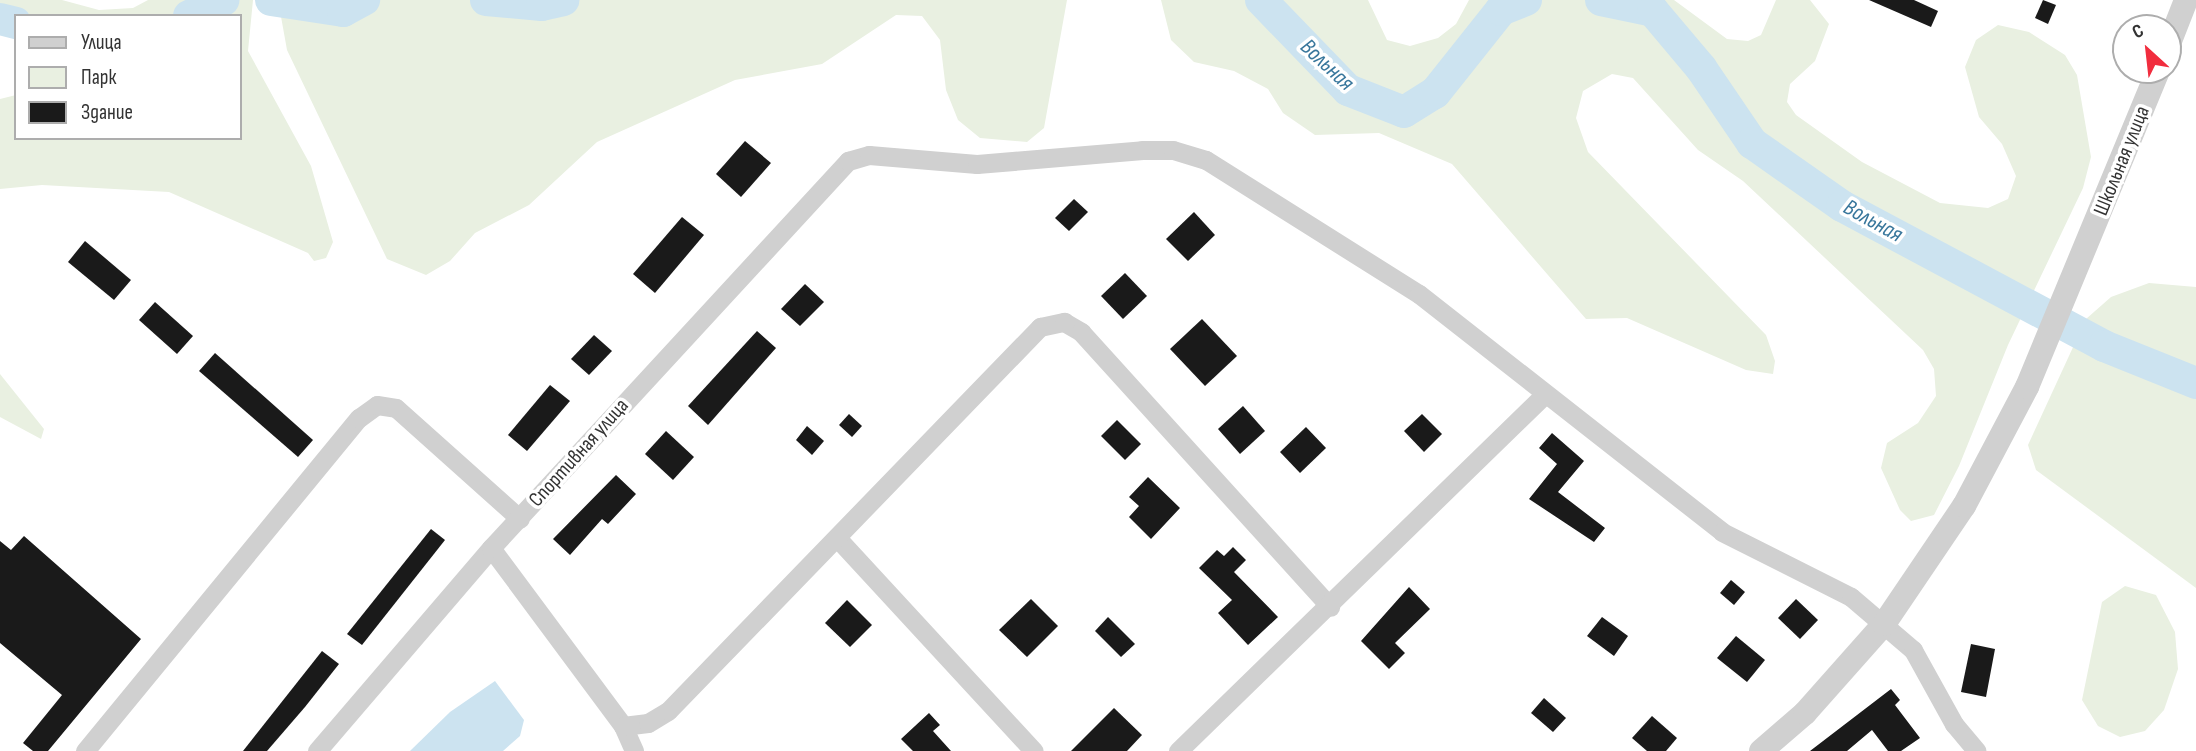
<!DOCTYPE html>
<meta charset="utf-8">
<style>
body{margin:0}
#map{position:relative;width:2196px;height:751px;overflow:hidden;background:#fff;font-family:"Sofia Sans Condensed",sans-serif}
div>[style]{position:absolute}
.green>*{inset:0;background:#e9f0e1}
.water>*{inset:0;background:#cce3f0}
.river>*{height:32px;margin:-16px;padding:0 16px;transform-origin:16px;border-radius:16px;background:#cce3f0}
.building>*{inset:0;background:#1a1a1a}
.minor>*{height:19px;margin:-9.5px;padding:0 9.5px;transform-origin:9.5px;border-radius:9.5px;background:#d0d0d0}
.tertiary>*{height:24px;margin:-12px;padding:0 12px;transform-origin:12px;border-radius:12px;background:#d0d0d0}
span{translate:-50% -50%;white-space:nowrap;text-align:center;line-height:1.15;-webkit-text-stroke:7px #fff;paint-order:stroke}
.street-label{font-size:21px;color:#333}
.water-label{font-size:23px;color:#39779c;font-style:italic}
.legend{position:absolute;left:14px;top:14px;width:228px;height:126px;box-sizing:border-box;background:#fff;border:2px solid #adadad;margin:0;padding:9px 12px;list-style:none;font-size:21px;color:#333}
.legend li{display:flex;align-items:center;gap:14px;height:35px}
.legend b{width:35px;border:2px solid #adadad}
.north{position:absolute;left:2112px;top:14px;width:70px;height:70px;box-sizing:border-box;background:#fff;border:2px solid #adadad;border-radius:50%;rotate:333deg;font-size:19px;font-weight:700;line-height:28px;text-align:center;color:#333}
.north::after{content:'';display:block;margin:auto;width:24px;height:32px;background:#f12d3e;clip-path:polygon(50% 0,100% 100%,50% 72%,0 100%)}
</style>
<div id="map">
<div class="green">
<div style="clip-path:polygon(0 0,62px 0,99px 10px,133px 8px,148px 0,253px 0,248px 51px,311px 166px,333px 242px,326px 258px,314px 261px,308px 253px,169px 192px,42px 185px,0 189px,0 99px,16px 95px,16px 138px,240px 138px,240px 16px,16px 16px,16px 29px,0 25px)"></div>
<div style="clip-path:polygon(278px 0,1067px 0,1044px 128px,1027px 142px,980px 138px,958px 120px,946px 90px,940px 40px,922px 16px,896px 15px,822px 64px,735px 80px,597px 142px,529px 205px,475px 233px,450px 261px,426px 275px,387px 259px,287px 50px)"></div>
<div style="clip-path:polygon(1161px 0,1368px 0,1387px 40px,1410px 46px,1438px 38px,1456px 24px,1469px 0,1674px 0,1727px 39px,1748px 41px,1761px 35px,1776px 0,1810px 0,1829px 24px,1815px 61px,1790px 84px,1787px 102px,1796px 115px,1862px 162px,1940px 203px,1988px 208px,2008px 199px,2016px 176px,2002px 144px,1979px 117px,1965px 67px,1976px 40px,1998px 25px,2029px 32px,2065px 55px,2077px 75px,2091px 157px,2083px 188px,2008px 345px,1959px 466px,1934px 515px,1911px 521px,1900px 510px,1881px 468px,1887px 443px,1918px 423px,1936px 396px,1934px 369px,1923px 350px,1743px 181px,1698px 150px,1633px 78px,1612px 74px,1583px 91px,1576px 118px,1588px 152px,1766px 335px,1775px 361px,1773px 374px,1746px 370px,1627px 318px,1586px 319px,1452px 164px,1379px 133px,1315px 135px,1283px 113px,1268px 89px,1234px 71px,1194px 62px,1171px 40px)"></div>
<div style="clip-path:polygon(2149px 283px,2196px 287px,2196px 588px,2036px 470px,2028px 445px,2086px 319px,2111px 297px)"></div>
<div style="clip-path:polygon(0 374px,44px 429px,41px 439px,0 417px)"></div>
<div style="clip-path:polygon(2125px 586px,2156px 595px,2175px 632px,2178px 669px,2164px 710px,2145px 731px,2120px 737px,2098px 726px,2082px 700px,2102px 602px)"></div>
</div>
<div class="water">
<div style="clip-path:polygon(495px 681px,524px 720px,520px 736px,503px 751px,410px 751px,450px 712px)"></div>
</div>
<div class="river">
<div style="left:271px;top:0;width:73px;rotate:8.7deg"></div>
<div style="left:343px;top:11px;width:24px;rotate:-28deg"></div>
<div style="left:486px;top:0;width:56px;rotate:5.1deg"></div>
<div style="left:542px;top:5px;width:22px;rotate:-13deg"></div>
<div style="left:1261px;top:0;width:125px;rotate:46deg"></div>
<div style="left:1348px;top:90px;width:60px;rotate:21.4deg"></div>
<div style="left:1404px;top:112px;width:36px;rotate:-32deg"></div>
<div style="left:1435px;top:93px;width:106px;rotate:-51.5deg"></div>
<div style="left:1501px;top:10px;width:27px;rotate:-22deg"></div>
<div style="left:1601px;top:0;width:53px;rotate:11.9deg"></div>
<div style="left:1653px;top:11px;width:75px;rotate:49.9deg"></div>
<div style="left:1701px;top:68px;width:91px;rotate:55.8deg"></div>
<div style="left:1752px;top:143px;width:110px;rotate:35deg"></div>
<div style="left:1842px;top:206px;width:297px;rotate:28.1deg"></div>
<div style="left:2104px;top:346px;width:99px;rotate:21.9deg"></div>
<div style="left:189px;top:16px;width:38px;rotate:-25deg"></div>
<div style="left:0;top:19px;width:16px;rotate:14deg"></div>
</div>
<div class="building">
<div style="clip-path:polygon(1869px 0,1914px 0,1938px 11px,1931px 27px)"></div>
<div style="clip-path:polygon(2043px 0,2056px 5px,2048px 24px,2035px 18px)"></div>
<div style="clip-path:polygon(745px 141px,771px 163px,741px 197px,716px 174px)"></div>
<div style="clip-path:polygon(1074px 199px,1088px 212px,1069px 231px,1055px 218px)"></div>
<div style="clip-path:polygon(1194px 212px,1215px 235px,1188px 261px,1166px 239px)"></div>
<div style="clip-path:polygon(682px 217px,704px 235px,655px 293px,633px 274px)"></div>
<div style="clip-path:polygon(85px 241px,131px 280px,114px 300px,68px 262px)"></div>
<div style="clip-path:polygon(1125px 273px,1147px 296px,1123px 319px,1101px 296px)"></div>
<div style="clip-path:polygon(805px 284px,824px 302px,800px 326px,781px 309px)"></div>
<div style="clip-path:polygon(155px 302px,193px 336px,177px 354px,139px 320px)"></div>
<div style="clip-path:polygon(1202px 319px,1237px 356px,1205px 386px,1170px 349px)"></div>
<div style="clip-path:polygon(757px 331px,776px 348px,708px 425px,688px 406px)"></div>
<div style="clip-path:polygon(594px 335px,612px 351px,589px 375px,571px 359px)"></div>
<div style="clip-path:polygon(215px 353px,313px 440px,298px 457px,199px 371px)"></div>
<div style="clip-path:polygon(550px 385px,570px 401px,527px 451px,508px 435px)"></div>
<div style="clip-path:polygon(1243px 406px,1265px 431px,1240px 454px,1218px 429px)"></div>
<div style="clip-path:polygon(849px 414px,862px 426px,852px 437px,839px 425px)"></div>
<div style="clip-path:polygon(1422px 414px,1442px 434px,1424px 452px,1404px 431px)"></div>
<div style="clip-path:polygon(1117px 420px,1141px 444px,1125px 460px,1101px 436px)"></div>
<div style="clip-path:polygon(807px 426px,824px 441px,812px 455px,796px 440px)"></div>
<div style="clip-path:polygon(1306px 427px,1326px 448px,1300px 473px,1280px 452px)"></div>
<div style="clip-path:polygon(666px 431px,694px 457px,673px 480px,645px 454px)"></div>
<div style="clip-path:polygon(1552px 433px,1584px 461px,1558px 492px,1605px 528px,1594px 542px,1529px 499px,1557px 464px,1539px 448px)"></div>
<div style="clip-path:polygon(616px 475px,636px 494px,608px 524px,602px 519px,570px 555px,553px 539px)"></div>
<div style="clip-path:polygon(1148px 477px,1180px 508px,1151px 539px,1129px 517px,1139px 506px,1129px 497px)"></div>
<div style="clip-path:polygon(431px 529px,445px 540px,362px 645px,347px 634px)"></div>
<div style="clip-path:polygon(24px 536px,141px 639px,48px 751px,33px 751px,23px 743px,62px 695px,0 643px,0 541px,11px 550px)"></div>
<div style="clip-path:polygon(1233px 547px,1246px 560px,1234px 572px,1278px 617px,1248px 645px,1218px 613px,1232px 600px,1199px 568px,1217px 550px,1224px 556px)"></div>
<div style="clip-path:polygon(1731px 580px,1745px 592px,1734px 605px,1720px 593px)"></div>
<div style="clip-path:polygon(1409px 587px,1430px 609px,1395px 643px,1405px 653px,1389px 669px,1361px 641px)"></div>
<div style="clip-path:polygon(1031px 599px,1058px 626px,1027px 657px,999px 630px)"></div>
<div style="clip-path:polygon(1796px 599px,1818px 620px,1800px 639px,1778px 618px)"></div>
<div style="clip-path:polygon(847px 600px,872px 625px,850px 647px,825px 623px)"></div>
<div style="clip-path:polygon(1108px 617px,1135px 644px,1121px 657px,1095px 631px)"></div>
<div style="clip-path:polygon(1602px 617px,1628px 636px,1614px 656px,1587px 636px)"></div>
<div style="clip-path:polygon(1736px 636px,1765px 660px,1747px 682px,1717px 658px)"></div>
<div style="clip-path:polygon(1971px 644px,1995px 649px,1986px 697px,1961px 692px)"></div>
<div style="clip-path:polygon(322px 651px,339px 664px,305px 707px,267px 751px,243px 751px)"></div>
<div style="clip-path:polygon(1891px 689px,1900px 700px,1895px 705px,1920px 738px,1901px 751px,1888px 751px,1872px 730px,1847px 751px,1810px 751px)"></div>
<div style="clip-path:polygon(1544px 698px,1566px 718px,1553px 732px,1531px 713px)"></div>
<div style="clip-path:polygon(1114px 708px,1142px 735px,1127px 751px,1071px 751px)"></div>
<div style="clip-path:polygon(929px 713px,940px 725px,933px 731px,951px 751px,913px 751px,901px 739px)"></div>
<div style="clip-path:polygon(1652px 716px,1677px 738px,1666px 751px,1647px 751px,1632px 738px)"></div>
</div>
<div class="minor">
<div style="left:839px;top:540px;width:287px;rotate:47.3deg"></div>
<div style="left:491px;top:548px;width:222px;rotate:53.4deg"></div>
<div style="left:623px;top:726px;width:27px;rotate:66deg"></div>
<div style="left:623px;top:726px;width:25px;rotate:-7deg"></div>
<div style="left:648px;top:723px;width:23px;rotate:-31deg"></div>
<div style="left:668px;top:711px;width:535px;rotate:-45.91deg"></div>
<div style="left:1040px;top:327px;width:25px;rotate:-12deg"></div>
<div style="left:1064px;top:322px;width:20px;rotate:30deg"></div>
<div style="left:1081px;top:332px;width:371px;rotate:47.8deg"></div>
<div style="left:85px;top:751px;width:431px;rotate:-50.6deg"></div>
<div style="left:359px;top:418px;width:22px;rotate:-36deg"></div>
<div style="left:377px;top:405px;width:19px;rotate:9deg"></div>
<div style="left:396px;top:408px;width:166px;rotate:41.8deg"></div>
<div style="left:317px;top:751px;width:267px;rotate:-49.4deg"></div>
<div style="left:491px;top:548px;width:527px;rotate:-47.31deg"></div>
<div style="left:848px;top:161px;width:22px;rotate:-16deg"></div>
<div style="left:869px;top:155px;width:108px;rotate:4.8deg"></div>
<div style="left:977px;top:164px;width:166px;rotate:-4.8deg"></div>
<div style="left:1142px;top:150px;width:31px"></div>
<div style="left:1173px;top:150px;width:34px;rotate:17deg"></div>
<div style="left:1206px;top:160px;width:252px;rotate:32.2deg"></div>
<div style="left:1419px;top:294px;width:385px;rotate:38.1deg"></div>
<div style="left:1722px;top:532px;width:144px;rotate:26.7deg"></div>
<div style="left:1851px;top:597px;width:82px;rotate:40.5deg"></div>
<div style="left:1913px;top:650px;width:85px;rotate:61deg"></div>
<div style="left:1954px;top:724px;width:35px;rotate:50deg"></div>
<div style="left:1178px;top:751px;width:509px;rotate:-44.2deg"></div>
</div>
<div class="tertiary">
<div style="left:2168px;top:46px;width:49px;rotate:-68.6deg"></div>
<div style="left:1761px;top:751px;width:58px;rotate:-40.8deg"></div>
<div style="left:1805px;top:713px;width:119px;rotate:-48.4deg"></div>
<div style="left:1884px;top:624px;width:143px;rotate:-55.9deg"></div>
<div style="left:1964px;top:506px;width:135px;rotate:-62.1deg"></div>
<div style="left:2027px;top:387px;width:343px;rotate:-67.5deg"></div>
</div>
<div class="street-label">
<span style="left:2122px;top:161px;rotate:-68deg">Школьная улица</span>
<span style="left:579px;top:453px;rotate:-48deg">Спортивная улица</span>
</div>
<div class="water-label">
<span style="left:1327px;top:65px;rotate:43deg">Вольная</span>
<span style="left:1873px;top:221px;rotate:29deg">Вольная</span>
</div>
<ul class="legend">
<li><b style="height:9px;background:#d0d0d0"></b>Улица</li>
<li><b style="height:19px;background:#e9f0e1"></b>Парк</li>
<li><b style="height:19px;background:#1a1a1a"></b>Здание</li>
</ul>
<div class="north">С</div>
</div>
